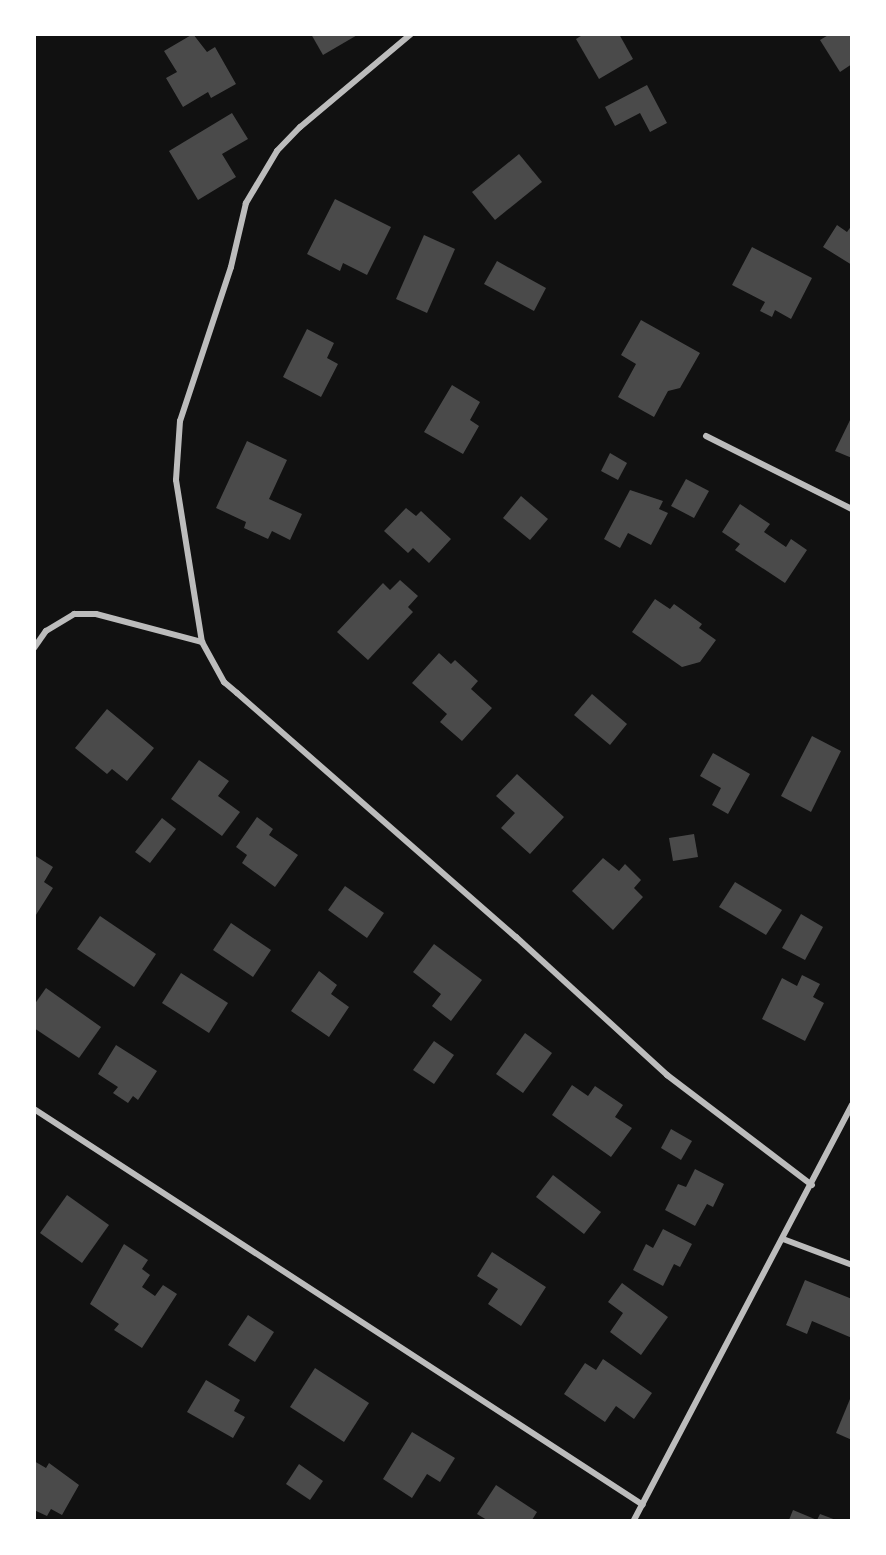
<!DOCTYPE html>
<style>
body{margin:0}
#map{position:relative;width:886px;height:1555px;overflow:hidden;background:#111;font-family:"Source Sans 3",sans-serif}
div>[style]{position:absolute}
.building>*{inset:0;background:#4a4a4a}
.minor>*{height:6px;margin:-3px;padding:0 3px;transform-origin:3px;border-radius:3px;background:#bcbcbc}
span{translate:-50% -50%;white-space:nowrap;text-align:center;line-height:1.15;-webkit-text-stroke:6px #fff;paint-order:stroke}
.frame{position:absolute;inset:0;border:36px solid #fff;pointer-events:none}
</style>
<div id="map">
<div class="building">
<div style="clip-path:polygon(193px 34px,207px 52px,215px 47px,236px 84px,211px 98px,208px 92px,183px 107px,166px 78px,177px 72px,164px 51px)"></div>
<div style="clip-path:polygon(311px 34px,359px 34px,323px 55px)"></div>
<div style="clip-path:polygon(584px 34px,619px 34px,633px 59px,599px 79px,576px 39px)"></div>
<div style="clip-path:polygon(830px 34px,852px 34px,852px 64px,840px 72px,820px 40px)"></div>
<div style="clip-path:polygon(647px 85px,667px 123px,650px 132px,640px 113px,615px 126px,605px 107px)"></div>
<div style="clip-path:polygon(232px 113px,248px 139px,222px 154px,236px 177px,198px 200px,169px 151px)"></div>
<div style="clip-path:polygon(519px 154px,542px 182px,495px 220px,472px 192px)"></div>
<div style="clip-path:polygon(335px 199px,391px 227px,367px 275px,343px 263px,340px 271px,307px 254px)"></div>
<div style="clip-path:polygon(837px 225px,847px 232px,852px 225px,852px 265px,823px 247px)"></div>
<div style="clip-path:polygon(424px 235px,455px 249px,427px 313px,396px 299px)"></div>
<div style="clip-path:polygon(752px 247px,812px 278px,791px 319px,775px 310px,772px 317px,760px 311px,765px 302px,732px 285px)"></div>
<div style="clip-path:polygon(497px 261px,546px 288px,534px 311px,484px 284px)"></div>
<div style="clip-path:polygon(641px 320px,700px 353px,680px 388px,668px 391px,654px 417px,618px 397px,636px 364px,621px 355px)"></div>
<div style="clip-path:polygon(307px 329px,334px 343px,327px 358px,338px 364px,321px 397px,283px 377px)"></div>
<div style="clip-path:polygon(452px 385px,480px 402px,470px 420px,479px 426px,463px 454px,424px 432px)"></div>
<div style="clip-path:polygon(852px 416px,852px 458px,835px 451px)"></div>
<div style="clip-path:polygon(247px 441px,287px 460px,269px 499px,302px 514px,290px 540px,272px 531px,268px 539px,244px 528px,246px 522px,216px 508px)"></div>
<div style="clip-path:polygon(610px 453px,627px 463px,618px 480px,601px 471px)"></div>
<div style="clip-path:polygon(686px 479px,709px 491px,694px 518px,671px 506px)"></div>
<div style="clip-path:polygon(630px 490px,663px 501px,659px 509px,668px 513px,651px 545px,628px 533px,620px 548px,604px 539px)"></div>
<div style="clip-path:polygon(521px 496px,548px 519px,530px 540px,503px 518px)"></div>
<div style="clip-path:polygon(740px 504px,770px 524px,764px 532px,786px 547px,791px 539px,807px 550px,785px 583px,735px 550px,740px 544px,722px 532px)"></div>
<div style="clip-path:polygon(406px 508px,416px 516px,421px 511px,451px 539px,429px 563px,413px 548px,408px 553px,384px 531px)"></div>
<div style="clip-path:polygon(400px 580px,418px 596px,408px 607px,413px 612px,368px 660px,337px 632px,383px 583px,390px 590px)"></div>
<div style="clip-path:polygon(655px 599px,670px 609px,674px 604px,702px 624px,699px 628px,716px 640px,700px 662px,682px 667px,632px 632px)"></div>
<div style="clip-path:polygon(439px 653px,451px 664px,455px 660px,478px 681px,471px 689px,492px 708px,462px 741px,440px 722px,447px 714px,412px 683px)"></div>
<div style="clip-path:polygon(592px 694px,627px 724px,610px 745px,574px 715px)"></div>
<div style="clip-path:polygon(107px 709px,154px 748px,127px 781px,112px 769px,107px 774px,75px 748px)"></div>
<div style="clip-path:polygon(812px 736px,841px 751px,811px 812px,781px 796px)"></div>
<div style="clip-path:polygon(713px 753px,750px 774px,728px 814px,712px 805px,721px 788px,700px 776px)"></div>
<div style="clip-path:polygon(199px 760px,229px 781px,218px 796px,240px 812px,222px 836px,171px 799px)"></div>
<div style="clip-path:polygon(517px 774px,564px 817px,530px 854px,501px 828px,515px 813px,496px 796px)"></div>
<div style="clip-path:polygon(257px 817px,273px 829px,269px 835px,298px 855px,275px 887px,242px 863px,247px 855px,236px 847px)"></div>
<div style="clip-path:polygon(162px 818px,176px 829px,150px 863px,135px 852px)"></div>
<div style="clip-path:polygon(694px 834px,698px 857px,673px 861px,669px 838px)"></div>
<div style="clip-path:polygon(34px 855px,53px 867px,44px 882px,53px 888px,34px 918px)"></div>
<div style="clip-path:polygon(603px 858px,619px 871px,625px 864px,641px 880px,634px 888px,643px 897px,613px 930px,572px 891px)"></div>
<div style="clip-path:polygon(735px 882px,782px 910px,766px 935px,719px 907px)"></div>
<div style="clip-path:polygon(345px 886px,384px 913px,367px 938px,328px 910px)"></div>
<div style="clip-path:polygon(801px 914px,823px 927px,805px 960px,782px 948px)"></div>
<div style="clip-path:polygon(100px 916px,156px 954px,134px 987px,77px 949px)"></div>
<div style="clip-path:polygon(231px 923px,271px 950px,253px 977px,213px 950px)"></div>
<div style="clip-path:polygon(434px 944px,482px 980px,451px 1021px,432px 1006px,441px 994px,413px 972px)"></div>
<div style="clip-path:polygon(319px 971px,337px 985px,331px 994px,349px 1007px,329px 1037px,291px 1011px)"></div>
<div style="clip-path:polygon(181px 973px,228px 1003px,209px 1033px,162px 1003px)"></div>
<div style="clip-path:polygon(802px 975px,820px 984px,813px 997px,824px 1003px,805px 1041px,762px 1019px,782px 978px,797px 986px)"></div>
<div style="clip-path:polygon(46px 988px,101px 1027px,79px 1058px,34px 1028px,34px 1005px)"></div>
<div style="clip-path:polygon(525px 1033px,552px 1053px,523px 1093px,496px 1074px)"></div>
<div style="clip-path:polygon(434px 1041px,454px 1055px,434px 1084px,413px 1070px)"></div>
<div style="clip-path:polygon(116px 1045px,157px 1071px,138px 1100px,133px 1096px,128px 1103px,113px 1093px,118px 1087px,98px 1074px)"></div>
<div style="clip-path:polygon(572px 1085px,588px 1096px,595px 1086px,623px 1105px,615px 1117px,632px 1128px,611px 1157px,552px 1115px)"></div>
<div style="clip-path:polygon(671px 1129px,692px 1141px,681px 1160px,661px 1148px)"></div>
<div style="clip-path:polygon(695px 1169px,724px 1184px,713px 1207px,707px 1204px,695px 1226px,665px 1210px,678px 1184px,686px 1187px)"></div>
<div style="clip-path:polygon(553px 1175px,601px 1212px,584px 1234px,536px 1197px)"></div>
<div style="clip-path:polygon(67px 1195px,109px 1225px,82px 1263px,40px 1233px)"></div>
<div style="clip-path:polygon(663px 1229px,692px 1244px,680px 1267px,674px 1264px,663px 1286px,633px 1270px,646px 1244px,653px 1248px)"></div>
<div style="clip-path:polygon(124px 1244px,148px 1260px,142px 1269px,150px 1275px,142px 1287px,155px 1296px,163px 1285px,177px 1294px,142px 1348px,114px 1330px,119px 1324px,90px 1304px)"></div>
<div style="clip-path:polygon(492px 1252px,546px 1287px,521px 1326px,488px 1304px,498px 1289px,477px 1276px)"></div>
<div style="clip-path:polygon(805px 1280px,852px 1299px,852px 1338px,812px 1321px,807px 1334px,786px 1325px)"></div>
<div style="clip-path:polygon(622px 1283px,668px 1317px,641px 1355px,610px 1332px,623px 1313px,608px 1302px)"></div>
<div style="clip-path:polygon(248px 1315px,274px 1332px,255px 1362px,228px 1345px)"></div>
<div style="clip-path:polygon(603px 1359px,652px 1393px,634px 1419px,616px 1406px,605px 1422px,564px 1394px,585px 1363px,596px 1370px)"></div>
<div style="clip-path:polygon(315px 1368px,369px 1403px,344px 1442px,290px 1407px)"></div>
<div style="clip-path:polygon(206px 1380px,240px 1400px,234px 1411px,245px 1417px,233px 1438px,187px 1412px)"></div>
<div style="clip-path:polygon(850px 1399px,852px 1400px,852px 1440px,836px 1433px)"></div>
<div style="clip-path:polygon(412px 1432px,455px 1458px,440px 1482px,427px 1474px,412px 1498px,383px 1479px)"></div>
<div style="clip-path:polygon(34px 1461px,46px 1468px,49px 1463px,79px 1485px,62px 1515px,51px 1509px,47px 1516px,34px 1510px)"></div>
<div style="clip-path:polygon(299px 1464px,323px 1481px,310px 1500px,286px 1484px)"></div>
<div style="clip-path:polygon(496px 1485px,537px 1512px,532px 1520px,487px 1520px,477px 1514px)"></div>
<div style="clip-path:polygon(793px 1510px,817px 1520px,789px 1520px)"></div>
<div style="clip-path:polygon(820px 1514px,836px 1520px,817px 1520px)"></div>
</div>
<div class="minor">
<div style="left:411px;top:34px;width:145px;rotate:140deg"></div>
<div style="left:300px;top:127px;width:33px;rotate:134deg"></div>
<div style="left:277px;top:151px;width:61px;rotate:120.8deg"></div>
<div style="left:246px;top:203px;width:66px;rotate:103.2deg"></div>
<div style="left:231px;top:267px;width:162px;rotate:108.3deg"></div>
<div style="left:180px;top:421px;width:59px;rotate:93.9deg"></div>
<div style="left:176px;top:480px;width:164px;rotate:80.9deg"></div>
<div style="left:202px;top:642px;width:46px;rotate:61.2deg"></div>
<div style="left:224px;top:682px;width:17px;rotate:40deg"></div>
<div style="left:237px;top:693px;width:371px;rotate:41.2deg"></div>
<div style="left:516px;top:937px;width:205px;rotate:42.4deg"></div>
<div style="left:667px;top:1075px;width:182px;rotate:37.2deg"></div>
<div style="left:706px;top:436px;width:163px;rotate:26.6deg"></div>
<div style="left:34px;top:648px;width:21px;rotate:-55deg"></div>
<div style="left:46px;top:631px;width:33px;rotate:-31deg"></div>
<div style="left:74px;top:614px;width:22px"></div>
<div style="left:96px;top:614px;width:110px;rotate:14.8deg"></div>
<div style="left:34px;top:1109px;width:726px;rotate:33.03deg"></div>
<div style="left:783px;top:1239px;width:74px;rotate:20.6deg"></div>
<div style="left:634px;top:1520px;width:469px;rotate:-62.3deg"></div>
</div>
<div class="frame"></div>
</div>
